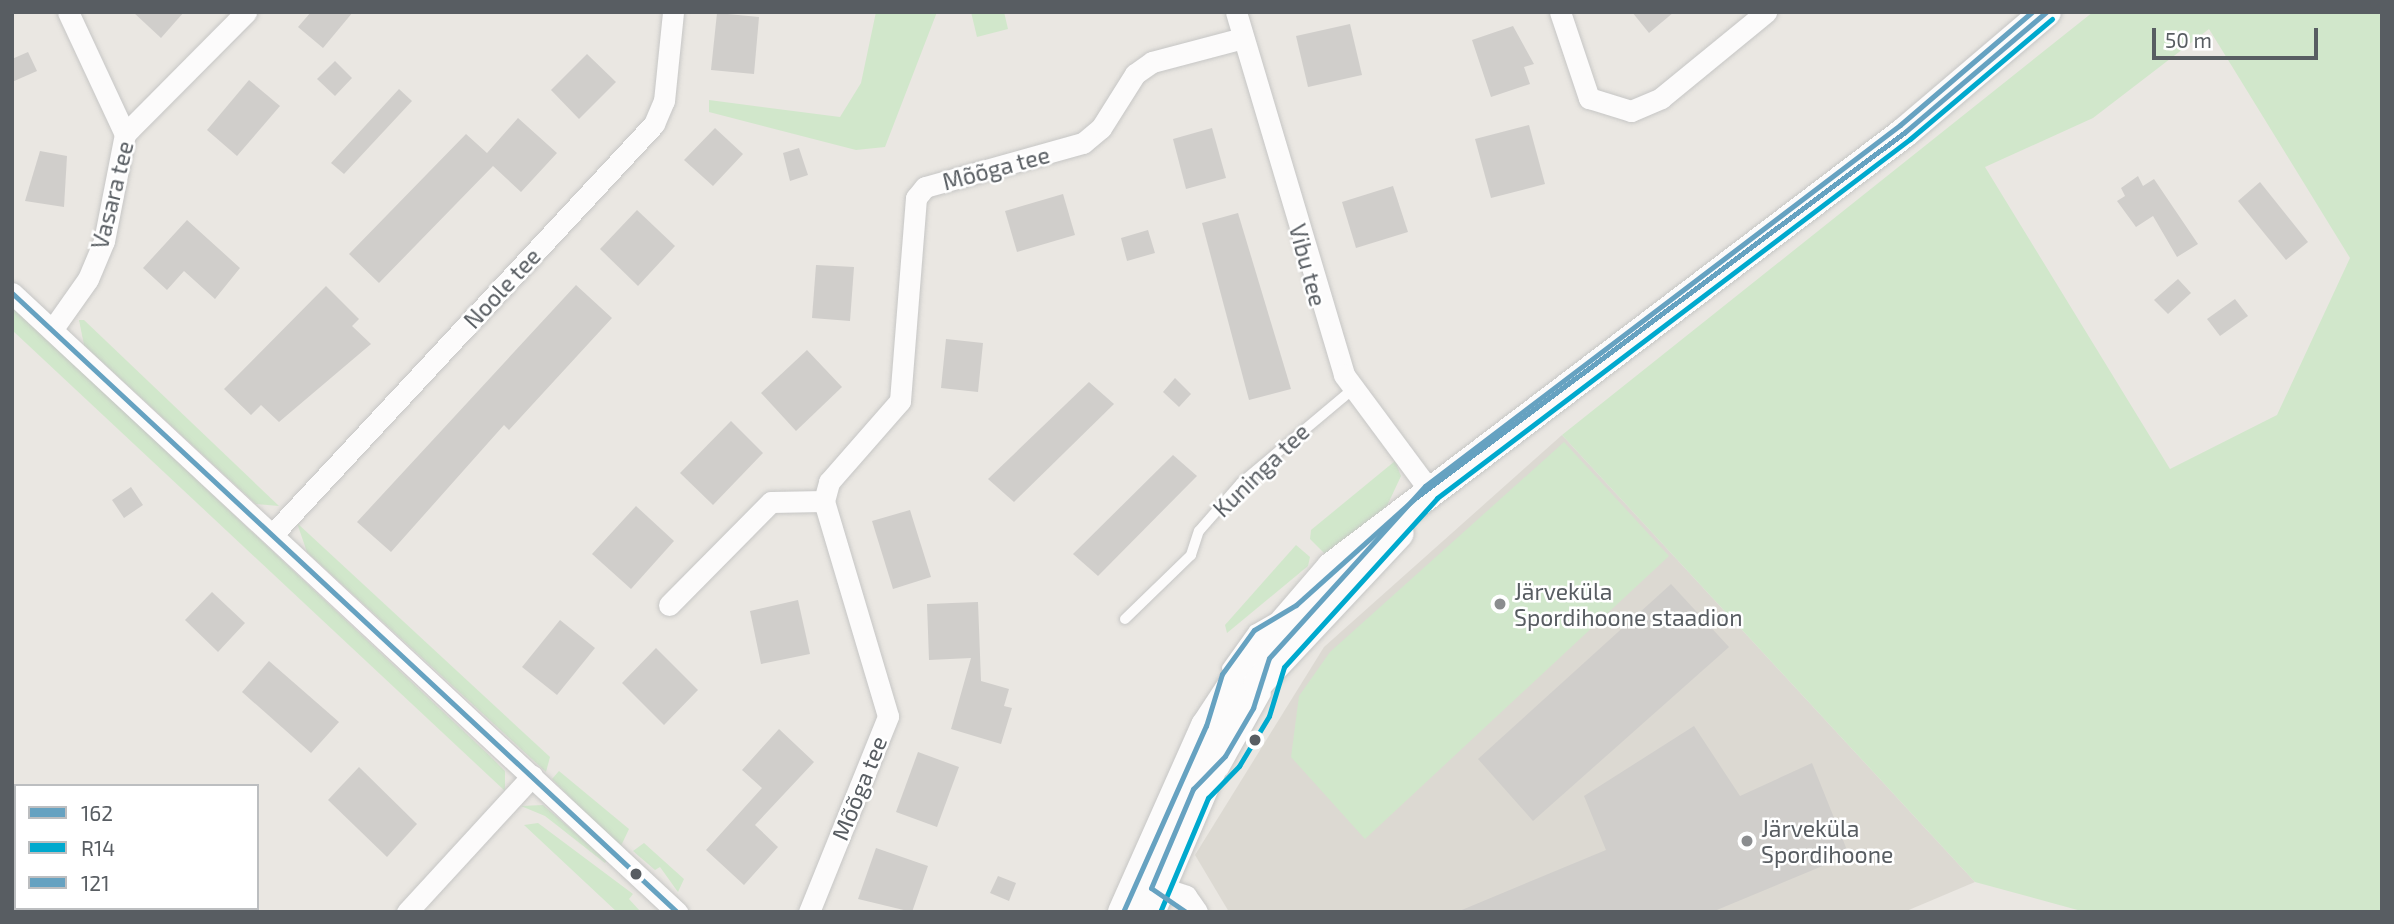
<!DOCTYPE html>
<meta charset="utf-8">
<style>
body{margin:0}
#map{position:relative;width:2394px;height:924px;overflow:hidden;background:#eae7e2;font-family:"Exo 2",sans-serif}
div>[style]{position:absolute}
.education>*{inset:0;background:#dcd9d2}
.green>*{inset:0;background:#d1e7cb}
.building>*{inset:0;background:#d0cecb}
.roads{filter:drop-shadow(0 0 2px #c6c6c5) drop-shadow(0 0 2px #c6c6c5)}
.lane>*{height:10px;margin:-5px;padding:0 5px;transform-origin:5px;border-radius:5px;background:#fcfbfb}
.street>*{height:21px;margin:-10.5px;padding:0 10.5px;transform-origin:10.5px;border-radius:10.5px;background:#fcfbfb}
.secondary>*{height:30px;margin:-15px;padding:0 15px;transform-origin:15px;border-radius:15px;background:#fcfbfb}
.bus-1>*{height:5px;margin:-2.5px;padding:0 2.5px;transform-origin:2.5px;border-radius:2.5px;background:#66a2c1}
.bus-2>*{height:5px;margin:-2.5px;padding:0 2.5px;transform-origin:2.5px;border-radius:2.5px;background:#00a9ce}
.bus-3>*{height:5px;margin:-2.5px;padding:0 2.5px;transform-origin:2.5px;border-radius:2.5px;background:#66a2c1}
.dots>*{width:19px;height:19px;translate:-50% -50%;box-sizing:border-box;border:4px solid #fff;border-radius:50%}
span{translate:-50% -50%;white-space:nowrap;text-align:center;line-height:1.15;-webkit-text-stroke:5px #fff;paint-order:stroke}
.street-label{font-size:23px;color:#585d62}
.poi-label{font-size:23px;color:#585d62}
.left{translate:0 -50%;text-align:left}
.frame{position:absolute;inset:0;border:14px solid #585d62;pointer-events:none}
.legend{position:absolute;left:14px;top:784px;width:245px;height:126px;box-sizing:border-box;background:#fff;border:2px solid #bcbec0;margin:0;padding:9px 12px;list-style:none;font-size:21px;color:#585d62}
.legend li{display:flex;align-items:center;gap:14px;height:35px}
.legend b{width:35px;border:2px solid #bcbec0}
.scale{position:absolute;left:2152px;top:28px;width:166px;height:32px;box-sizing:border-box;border:4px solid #585d62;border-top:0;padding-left:9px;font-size:21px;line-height:24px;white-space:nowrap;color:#585d62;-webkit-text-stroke:5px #fff;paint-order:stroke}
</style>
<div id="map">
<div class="education">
<div style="clip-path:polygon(1562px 435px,1975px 882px,1904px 912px,1229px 912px,1195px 855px,1324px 647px)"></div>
</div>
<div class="green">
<div style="clip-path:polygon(876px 12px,937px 12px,885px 147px,856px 150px,709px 112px,709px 100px,840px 117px,861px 83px)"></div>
<div style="clip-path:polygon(971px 12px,1004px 12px,1008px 29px,977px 37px)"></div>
<div style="clip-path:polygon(evenodd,2093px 12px,2382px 12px,2382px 912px,2085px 912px,1975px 882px,1562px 435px,2093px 12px,2209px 29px,2350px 258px,2277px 415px,2170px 469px,1985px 167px,2093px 118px,2209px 29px)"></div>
<div style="clip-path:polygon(12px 306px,490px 756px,505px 771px,505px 791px,12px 330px)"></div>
<div style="clip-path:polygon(79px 320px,84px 320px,279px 506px,256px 504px,84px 345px)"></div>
<div style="clip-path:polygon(1564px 442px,1669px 556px,1365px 839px,1291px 757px,1299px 696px,1330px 652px)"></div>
<div style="clip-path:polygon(1395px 461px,1401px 476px,1387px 506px,1328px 557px,1310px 539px,1311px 530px)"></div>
<div style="clip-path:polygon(297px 523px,550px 757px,546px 772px,307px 552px)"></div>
<div style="clip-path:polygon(1296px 545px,1310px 557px,1308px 566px,1227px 633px,1225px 625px)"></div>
<div style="clip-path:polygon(559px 771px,629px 829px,620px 848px,552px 779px)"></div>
<div style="clip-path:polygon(543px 805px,607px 860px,605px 863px,545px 816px,521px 806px)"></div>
<div style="clip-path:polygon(538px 823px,633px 894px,629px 899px,640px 911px,651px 912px,617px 912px,524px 825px)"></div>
<div style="clip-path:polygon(644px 843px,684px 879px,678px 892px,660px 867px,655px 870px,633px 851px)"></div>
</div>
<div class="building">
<div style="clip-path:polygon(133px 12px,184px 12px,161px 38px)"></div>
<div style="clip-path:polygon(311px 12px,353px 12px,323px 48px,298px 27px)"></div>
<div style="clip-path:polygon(1632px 12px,1674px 12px,1649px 33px)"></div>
<div style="clip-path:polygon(717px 13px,759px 17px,754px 74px,711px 70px)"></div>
<div style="clip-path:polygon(1350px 24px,1362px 75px,1308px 87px,1296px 36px)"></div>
<div style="clip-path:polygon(1513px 26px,1534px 64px,1524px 67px,1530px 84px,1491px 97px,1472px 40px)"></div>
<div style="clip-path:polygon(28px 52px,37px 71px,12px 82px,12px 59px)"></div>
<div style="clip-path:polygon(587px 54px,616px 82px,579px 119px,551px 90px)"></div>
<div style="clip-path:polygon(335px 61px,352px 78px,335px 96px,317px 79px)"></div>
<div style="clip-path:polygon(249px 80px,280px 106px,237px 156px,207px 130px)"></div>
<div style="clip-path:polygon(399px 89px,412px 101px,344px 174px,331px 163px)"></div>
<div style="clip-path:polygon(518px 118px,557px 153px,521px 192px,493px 166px,379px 283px,349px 254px,466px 134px,487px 153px)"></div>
<div style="clip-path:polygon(1529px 125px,1545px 184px,1491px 198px,1475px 139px)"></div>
<div style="clip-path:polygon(715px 128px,743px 154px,713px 186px,684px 160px)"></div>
<div style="clip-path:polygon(1212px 128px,1226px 178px,1186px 189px,1173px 139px)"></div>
<div style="clip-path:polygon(799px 148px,808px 175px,790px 181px,783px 153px)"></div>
<div style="clip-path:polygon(40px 151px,67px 156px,64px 207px,25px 201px)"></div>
<div style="clip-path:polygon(2138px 176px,2143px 186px,2154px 179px,2198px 244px,2177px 257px,2153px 216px,2136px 227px,2117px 201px,2125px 196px,2121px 188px)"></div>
<div style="clip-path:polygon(2260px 182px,2308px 242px,2286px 260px,2238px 201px)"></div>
<div style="clip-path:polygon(1393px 186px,1408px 232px,1356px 248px,1342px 202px)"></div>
<div style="clip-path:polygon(1063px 194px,1075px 235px,1017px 252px,1005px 211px)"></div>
<div style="clip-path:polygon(637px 210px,675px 246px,638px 286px,600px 249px)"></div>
<div style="clip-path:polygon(1238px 213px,1291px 389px,1249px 400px,1202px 223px)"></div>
<div style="clip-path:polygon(187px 220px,240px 268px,215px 299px,184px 271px,167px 290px,143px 268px)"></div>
<div style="clip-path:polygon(1148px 230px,1155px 253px,1127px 261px,1121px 238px)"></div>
<div style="clip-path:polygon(816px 265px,854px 267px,850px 321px,812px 318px)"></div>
<div style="clip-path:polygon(2178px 279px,2191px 293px,2168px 314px,2154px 300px)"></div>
<div style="clip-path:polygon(576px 285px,612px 318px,509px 430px,504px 425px,391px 552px,357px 522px)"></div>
<div style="clip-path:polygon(326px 286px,359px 319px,352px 326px,371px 344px,279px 422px,261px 405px,251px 415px,224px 389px)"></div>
<div style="clip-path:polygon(2235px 299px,2248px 316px,2220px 336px,2207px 319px)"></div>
<div style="clip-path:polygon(946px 339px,983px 343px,978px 392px,941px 388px)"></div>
<div style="clip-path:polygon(807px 350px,842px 387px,796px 431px,761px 393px)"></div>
<div style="clip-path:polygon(1175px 378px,1191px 394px,1179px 407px,1163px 392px)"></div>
<div style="clip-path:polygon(1089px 382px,1114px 404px,1014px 502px,988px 479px)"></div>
<div style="clip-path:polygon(731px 421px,763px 453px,713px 505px,680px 473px)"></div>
<div style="clip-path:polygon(1173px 455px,1197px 476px,1098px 576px,1073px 554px)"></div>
<div style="clip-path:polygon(131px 487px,143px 505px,124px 518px,112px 500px)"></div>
<div style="clip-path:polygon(636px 506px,674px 541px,631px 589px,592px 554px)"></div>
<div style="clip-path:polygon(910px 510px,931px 577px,893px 589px,872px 521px)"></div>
<div style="clip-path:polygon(1671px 584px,1729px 647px,1533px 821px,1478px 759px)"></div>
<div style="clip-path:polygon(212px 592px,245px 623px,218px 652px,185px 620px)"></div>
<div style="clip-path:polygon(798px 600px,810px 654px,761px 664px,750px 611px)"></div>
<div style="clip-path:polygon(978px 602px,981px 681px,1009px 689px,1004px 706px,1012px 708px,1001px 744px,951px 729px,971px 658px,929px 660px,927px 604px)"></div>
<div style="clip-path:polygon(560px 620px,595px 648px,557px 695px,522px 667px)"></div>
<div style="clip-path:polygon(656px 648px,698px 690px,664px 725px,622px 683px)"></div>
<div style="clip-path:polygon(269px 661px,339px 722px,311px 753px,242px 692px)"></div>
<div style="clip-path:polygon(1694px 726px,1740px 796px,1812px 763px,1849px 855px,1712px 912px,1457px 912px,1606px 850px,1584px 796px)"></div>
<div style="clip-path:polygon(779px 729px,814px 762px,755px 825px,778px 847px,744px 885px,706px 850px,762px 788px,742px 770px)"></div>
<div style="clip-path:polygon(918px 752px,959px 767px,937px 827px,896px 812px)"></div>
<div style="clip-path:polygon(359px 767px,417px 824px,387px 857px,328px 800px)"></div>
<div style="clip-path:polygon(876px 848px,928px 866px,912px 912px,858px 899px)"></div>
<div style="clip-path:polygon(998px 876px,1016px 883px,1009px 901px,990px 893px)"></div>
</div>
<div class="roads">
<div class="lane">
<div style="left:1125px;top:619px;width:92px;rotate:-44.1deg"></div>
<div style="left:1191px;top:555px;width:25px;rotate:-72deg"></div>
<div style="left:1199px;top:531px;width:64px;rotate:-48.8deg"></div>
<div style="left:1241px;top:483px;width:146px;rotate:-40deg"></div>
<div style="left:1227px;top:668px;width:47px;rotate:-54.6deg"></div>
<div style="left:1254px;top:630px;width:22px;rotate:-30deg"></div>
<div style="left:1223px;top:771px;width:88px;rotate:-60.8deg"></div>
</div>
<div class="street">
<div style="left:68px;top:12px;width:135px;rotate:65deg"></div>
<div style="left:1236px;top:12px;width:379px;rotate:73.4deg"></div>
<div style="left:1344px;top:375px;width:146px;rotate:53.4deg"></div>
<div style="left:1560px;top:12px;width:91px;rotate:71.4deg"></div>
<div style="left:1589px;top:98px;width:44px;rotate:17.2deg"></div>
<div style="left:1631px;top:111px;width:33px;rotate:-23deg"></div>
<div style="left:1661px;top:98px;width:136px;rotate:-39.3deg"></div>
<div style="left:12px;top:293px;width:909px;rotate:42.95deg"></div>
<div style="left:52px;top:330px;width:62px;rotate:-54.8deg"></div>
<div style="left:88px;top:279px;width:41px;rotate:-67.2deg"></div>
<div style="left:104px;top:241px;width:109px;rotate:-78.9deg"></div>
<div style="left:125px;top:134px;width:172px;rotate:-45.2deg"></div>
<div style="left:272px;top:535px;width:561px;rotate:-47.09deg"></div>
<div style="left:654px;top:124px;width:25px;rotate:-67deg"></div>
<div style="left:664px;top:101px;width:89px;rotate:-84.2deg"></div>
<div style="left:669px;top:605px;width:145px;rotate:-45.3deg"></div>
<div style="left:771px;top:502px;width:53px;rotate:-1.1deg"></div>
<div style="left:1150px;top:884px;width:38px;rotate:18deg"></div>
<div style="left:1186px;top:896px;width:19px;rotate:55deg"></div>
<div style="left:407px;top:912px;width:185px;rotate:-47.4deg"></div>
<div style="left:809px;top:912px;width:211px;rotate:-68deg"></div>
<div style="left:888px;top:716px;width:224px;rotate:-106.6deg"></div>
<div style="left:824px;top:501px;width:20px;rotate:-75deg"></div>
<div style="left:829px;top:482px;width:108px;rotate:-48.8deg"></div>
<div style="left:900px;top:401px;width:204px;rotate:-85.5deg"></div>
<div style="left:916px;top:198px;width:14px;rotate:-51deg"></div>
<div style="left:925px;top:187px;width:164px;rotate:-15.6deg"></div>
<div style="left:1083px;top:143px;width:23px;rotate:-40deg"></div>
<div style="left:1101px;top:128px;width:64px;rotate:-57.8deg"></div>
<div style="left:1135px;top:74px;width:21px;rotate:-35deg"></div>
<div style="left:1152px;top:62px;width:94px;rotate:-14.8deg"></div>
</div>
<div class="secondary">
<div style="left:1123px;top:912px;width:204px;rotate:-66deg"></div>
<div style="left:1206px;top:726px;width:62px;rotate:-56.8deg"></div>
<div style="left:1240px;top:674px;width:141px;rotate:-49.3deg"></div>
<div style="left:1332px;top:567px;width:719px;rotate:-37.2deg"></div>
<div style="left:1905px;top:132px;width:185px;rotate:-40.4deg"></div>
<div style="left:1150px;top:912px;width:167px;rotate:-66.7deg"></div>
<div style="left:1216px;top:759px;width:88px;rotate:-60.8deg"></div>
<div style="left:1259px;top:682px;width:204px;rotate:-46.8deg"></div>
</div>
</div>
<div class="bus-1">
<div style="left:12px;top:293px;width:909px;rotate:42.95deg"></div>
<div style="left:1123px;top:912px;width:204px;rotate:-66deg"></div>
<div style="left:1206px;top:726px;width:54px;rotate:-72.9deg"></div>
<div style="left:1222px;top:674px;width:54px;rotate:-54deg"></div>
<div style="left:1254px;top:630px;width:49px;rotate:-30.8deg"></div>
<div style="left:1296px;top:605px;width:159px;rotate:-41.9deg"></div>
<div style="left:1414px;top:499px;width:613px;rotate:-36.78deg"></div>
<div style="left:1905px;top:132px;width:185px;rotate:-40.4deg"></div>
</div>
<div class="bus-2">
<div style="left:1160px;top:912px;width:124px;rotate:-67.2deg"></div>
<div style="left:1208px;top:798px;width:45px;rotate:-45.9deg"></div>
<div style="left:1239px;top:766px;width:58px;rotate:-59deg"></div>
<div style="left:1269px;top:716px;width:51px;rotate:-73deg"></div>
<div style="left:1284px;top:667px;width:228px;rotate:-47.8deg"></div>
<div style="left:1437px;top:498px;width:594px;rotate:-37.2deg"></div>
<div style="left:1910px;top:139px;width:186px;rotate:-40.2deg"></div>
</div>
<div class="bus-3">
<div style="left:1186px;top:912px;width:42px;rotate:-145.6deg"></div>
<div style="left:1151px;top:888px;width:108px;rotate:-67deg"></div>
<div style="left:1193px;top:789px;width:46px;rotate:-45.9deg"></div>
<div style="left:1225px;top:756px;width:56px;rotate:-59.7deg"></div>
<div style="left:1253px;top:708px;width:52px;rotate:-72.3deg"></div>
<div style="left:1269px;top:658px;width:232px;rotate:-47.8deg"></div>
<div style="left:1425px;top:486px;width:597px;rotate:-37.23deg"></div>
<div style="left:1900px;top:125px;width:174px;rotate:-40.6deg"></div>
</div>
<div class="dots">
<div style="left:1500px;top:604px;background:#8b8d8f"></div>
<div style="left:1255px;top:740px;background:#585d62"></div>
<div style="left:1747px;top:841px;background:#8b8d8f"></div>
<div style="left:636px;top:874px;background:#585d62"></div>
</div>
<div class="street-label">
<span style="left:996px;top:168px;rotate:-15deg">Mõõga tee</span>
<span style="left:112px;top:195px;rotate:-76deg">Vasara tee</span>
<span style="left:1308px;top:265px;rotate:75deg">Vibu tee</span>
<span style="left:502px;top:288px;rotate:-47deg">Noole tee</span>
<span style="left:1261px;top:470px;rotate:-44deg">Kuninga tee</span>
<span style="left:859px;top:788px;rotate:-68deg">Mõõga tee</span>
</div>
<div class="poi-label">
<span class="left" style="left:1514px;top:604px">Järveküla<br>Spordihoone staadion</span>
<span class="left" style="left:1761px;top:841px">Järveküla<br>Spordihoone</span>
</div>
<div class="frame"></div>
<ul class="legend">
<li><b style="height:9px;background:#66a2c1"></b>162</li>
<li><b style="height:9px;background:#00a9ce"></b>R14</li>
<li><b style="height:9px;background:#66a2c1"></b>121</li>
</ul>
<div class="scale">50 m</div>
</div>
